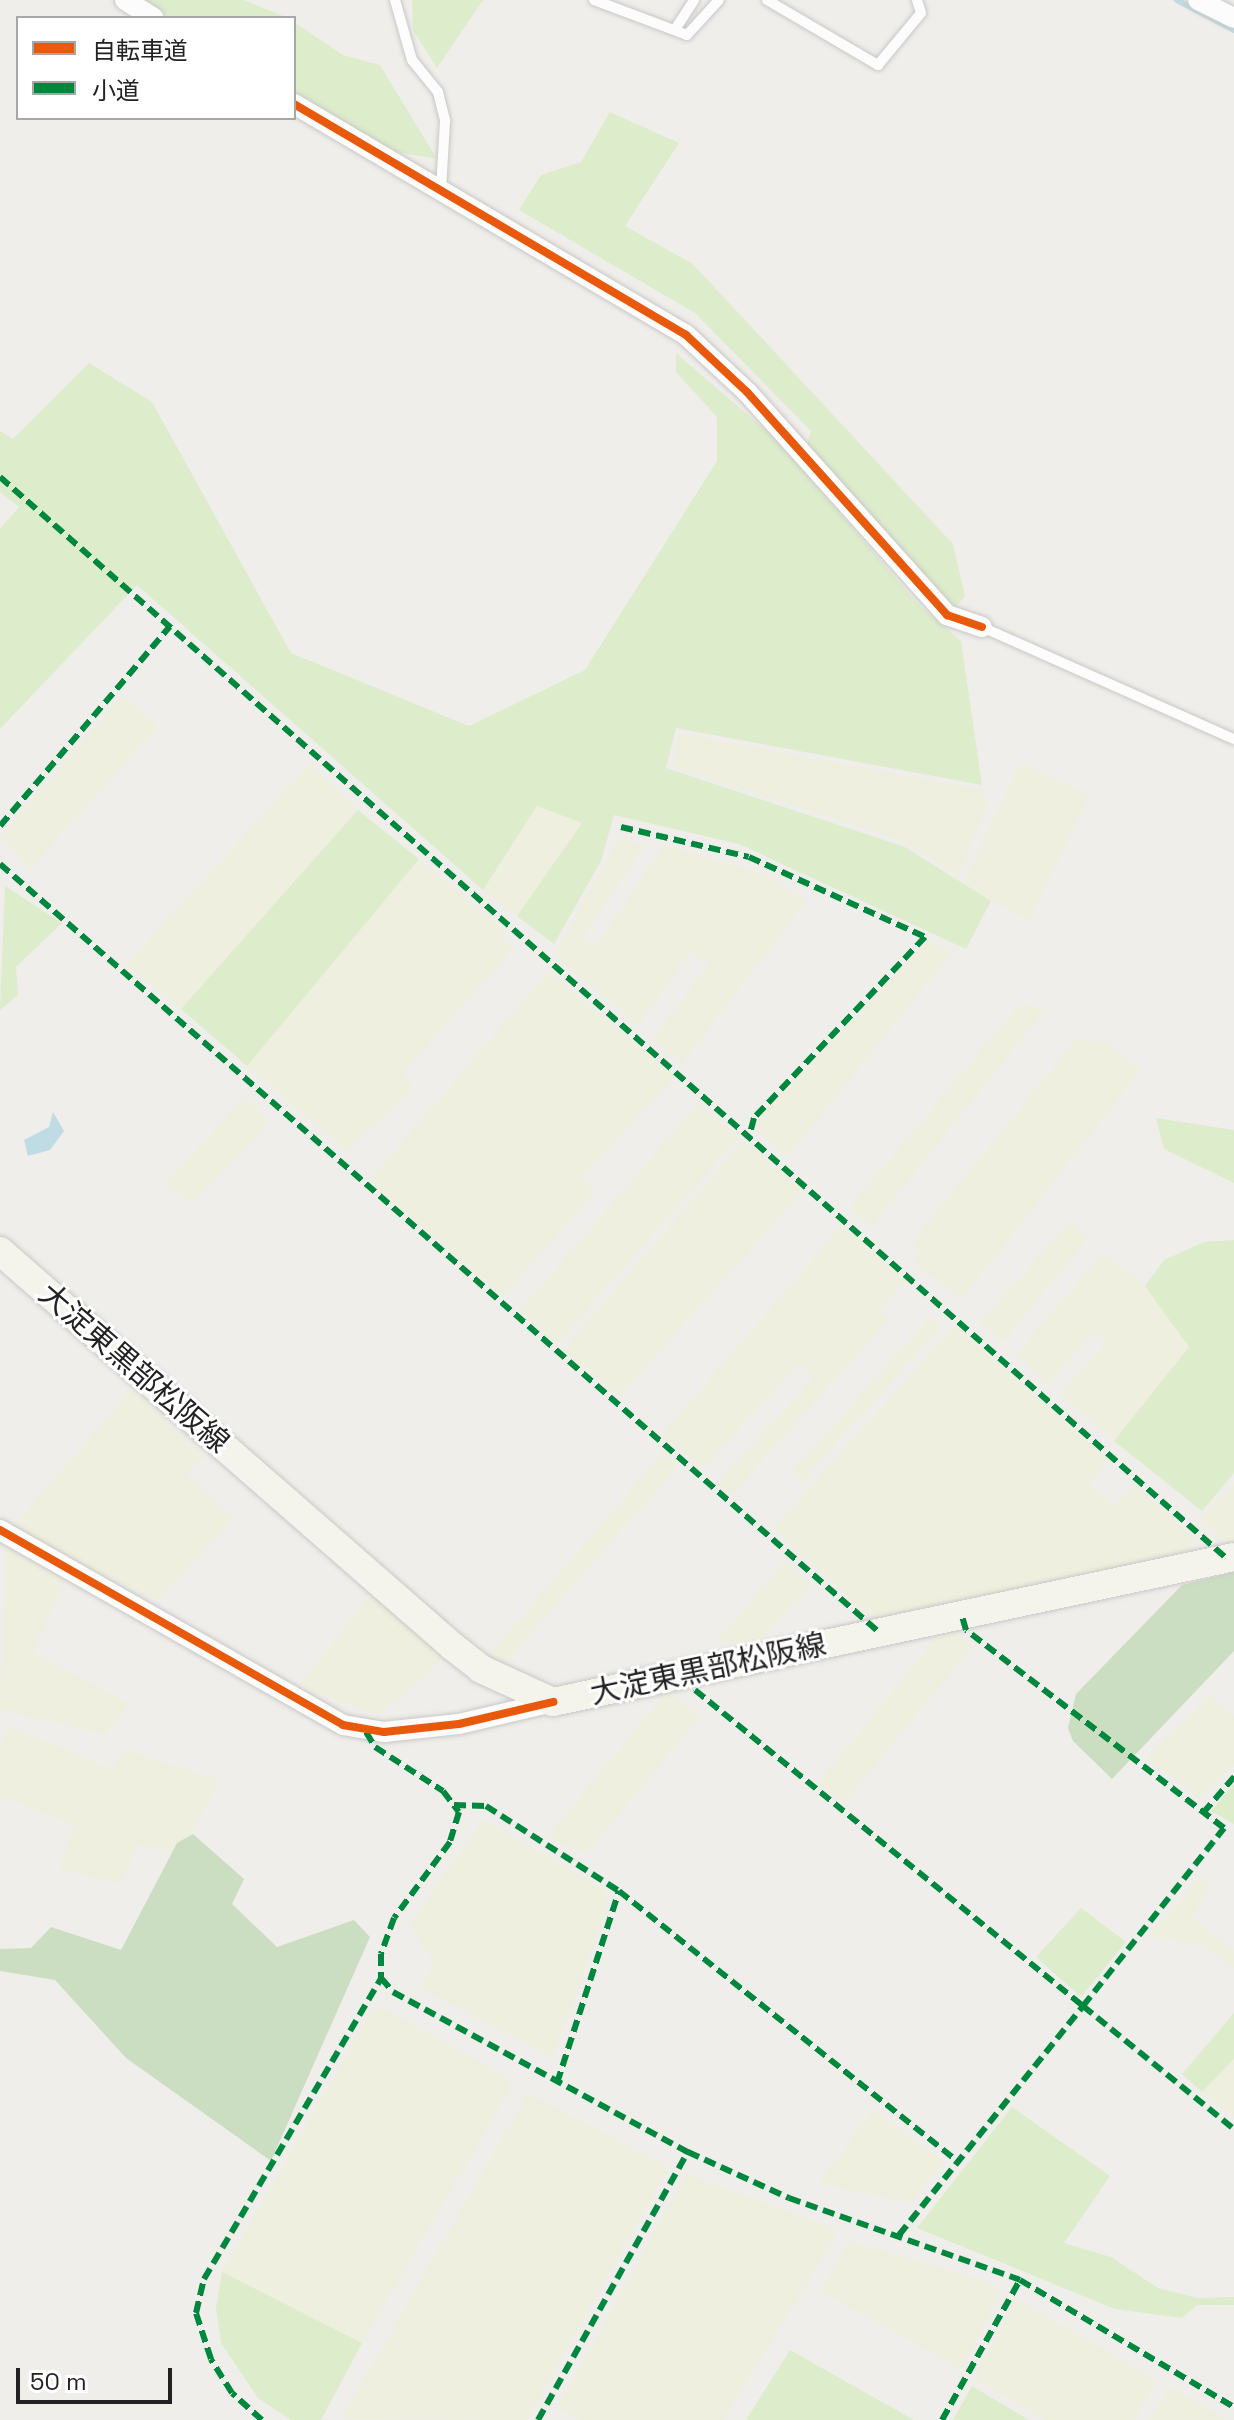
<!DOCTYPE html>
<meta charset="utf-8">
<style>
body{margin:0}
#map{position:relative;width:1234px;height:2420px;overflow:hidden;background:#f0eeeb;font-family:"Space Grotesk","Noto Sans JP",sans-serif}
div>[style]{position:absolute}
.farmland>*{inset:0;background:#efefdf}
.grass>*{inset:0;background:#ddeccb}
.forest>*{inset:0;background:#cbdec1}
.water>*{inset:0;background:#bfdbe3}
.stream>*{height:6px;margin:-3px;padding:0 3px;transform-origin:3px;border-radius:3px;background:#bfdbe3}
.roads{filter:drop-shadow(0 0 2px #c9c8c7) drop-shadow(0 0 2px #c9c8c7)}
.lane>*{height:10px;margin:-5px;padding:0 5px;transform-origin:5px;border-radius:5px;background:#fdfcfc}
.street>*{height:20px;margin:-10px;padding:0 10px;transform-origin:10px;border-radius:10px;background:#fdfcfc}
.secondary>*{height:28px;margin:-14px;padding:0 14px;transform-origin:14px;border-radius:14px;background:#f4f4ed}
.quiet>*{height:6px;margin-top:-3px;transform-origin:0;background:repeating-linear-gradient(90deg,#00873e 0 12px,transparent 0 18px)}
.cycleway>*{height:8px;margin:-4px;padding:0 4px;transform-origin:4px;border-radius:4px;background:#e8590c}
span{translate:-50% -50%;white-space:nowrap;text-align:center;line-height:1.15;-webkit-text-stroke:6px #fff;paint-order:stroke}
.street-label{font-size:30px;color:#222}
.legend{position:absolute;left:16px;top:16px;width:280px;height:104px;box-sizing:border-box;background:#fff;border:2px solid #a7a7a7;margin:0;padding:10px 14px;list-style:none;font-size:24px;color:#222}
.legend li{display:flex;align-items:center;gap:16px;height:40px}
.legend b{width:40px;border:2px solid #a7a7a7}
.scale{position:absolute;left:16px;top:2368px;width:156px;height:36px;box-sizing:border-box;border:4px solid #222;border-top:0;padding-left:10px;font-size:24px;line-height:28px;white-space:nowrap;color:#222;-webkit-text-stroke:6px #fff;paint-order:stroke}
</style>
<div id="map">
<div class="farmland">
<div style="clip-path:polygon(122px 695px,159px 726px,30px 869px,0 838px)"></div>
<div style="clip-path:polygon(679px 733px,984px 790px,987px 808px,958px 875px,900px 840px,672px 766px)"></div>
<div style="clip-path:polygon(310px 763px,358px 810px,181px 1009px,126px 964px)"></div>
<div style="clip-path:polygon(1020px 763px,1090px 795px,1030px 920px,961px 887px)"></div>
<div style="clip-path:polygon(537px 806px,582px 823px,517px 916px,483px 890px)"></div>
<div style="clip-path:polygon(619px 838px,645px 846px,583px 938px,596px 946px,664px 845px,765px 874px,807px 901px,682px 1064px,653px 1040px,708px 963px,690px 952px,639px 1027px,554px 954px)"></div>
<div style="clip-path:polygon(419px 859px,506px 932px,504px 941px,515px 948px,402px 1073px,415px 1088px,346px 1151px,247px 1066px)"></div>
<div style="clip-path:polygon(929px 940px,953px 952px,788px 1156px,756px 1130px,759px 1118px)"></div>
<div style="clip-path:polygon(548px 971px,675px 1077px,581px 1178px,596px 1191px,503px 1296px,369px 1181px)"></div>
<div style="clip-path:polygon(1021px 1002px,1044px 1011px,871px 1227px,849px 1208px)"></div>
<div style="clip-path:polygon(1076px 1039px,1106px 1042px,1141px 1070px,963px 1298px,913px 1263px,919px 1254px,913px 1241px)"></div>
<div style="clip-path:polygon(245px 1097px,271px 1121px,191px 1203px,164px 1183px)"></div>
<div style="clip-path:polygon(698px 1103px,740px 1136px,557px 1344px,519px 1311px)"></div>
<div style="clip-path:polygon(744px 1140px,803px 1191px,620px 1396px,562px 1350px)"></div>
<div style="clip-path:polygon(1070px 1221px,1087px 1239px,1003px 1342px,979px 1324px)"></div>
<div style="clip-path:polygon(842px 1225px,906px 1281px,879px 1311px,889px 1319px,732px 1495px,717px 1483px,814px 1377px,800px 1362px,703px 1469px,662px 1434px)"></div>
<div style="clip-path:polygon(1103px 1253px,1145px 1286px,1189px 1347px,1114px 1441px,1060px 1394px,1106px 1342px,1094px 1331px,1048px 1384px,1016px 1354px)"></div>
<div style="clip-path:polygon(931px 1316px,942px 1326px,802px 1482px,792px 1471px)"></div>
<div style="clip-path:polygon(955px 1325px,1110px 1461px,1088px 1484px,1114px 1506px,1135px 1485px,1193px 1538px,1189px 1557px,878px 1624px,773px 1528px)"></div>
<div style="clip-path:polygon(133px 1389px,204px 1456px,186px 1474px,234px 1518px,156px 1602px,10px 1529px)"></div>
<div style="clip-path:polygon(664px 1451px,679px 1465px,505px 1663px,486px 1658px)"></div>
<div style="clip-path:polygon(1234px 1483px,1234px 1543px,1228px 1545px,1200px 1518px)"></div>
<div style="clip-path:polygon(6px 1545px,66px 1578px,34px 1653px,128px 1703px,106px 1735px,0 1710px)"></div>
<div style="clip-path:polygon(786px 1561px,811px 1585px,756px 1645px,715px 1642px)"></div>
<div style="clip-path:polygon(372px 1593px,443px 1658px,380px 1715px,298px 1687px)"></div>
<div style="clip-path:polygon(953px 1632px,973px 1646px,844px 1803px,818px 1784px,937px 1636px)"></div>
<div style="clip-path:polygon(667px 1690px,700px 1717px,586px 1854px,548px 1837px)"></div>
<div style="clip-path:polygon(1210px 1695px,1234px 1716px,1234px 1765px,1199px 1799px,1146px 1757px)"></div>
<div style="clip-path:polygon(10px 1726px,111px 1769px,124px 1750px,221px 1781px,178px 1854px,138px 1843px,121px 1884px,59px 1869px,74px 1825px,0 1796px,0 1747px)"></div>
<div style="clip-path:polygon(483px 1819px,603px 1889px,609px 1901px,553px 2058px,420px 1988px,434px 1964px,410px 1924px)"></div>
<div style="clip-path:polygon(1201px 1875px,1212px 1887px,1192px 1915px,1234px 1952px,1234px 1969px,1204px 1946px,1149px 1936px)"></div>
<div style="clip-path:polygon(385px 2009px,509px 2078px,510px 2090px,362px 2343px,222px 2272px,372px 2010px)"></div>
<div style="clip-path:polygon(1234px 2059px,1234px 2117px,1202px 2092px)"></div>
<div style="clip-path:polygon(528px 2093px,669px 2167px,527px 2420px,341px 2419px)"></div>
<div style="clip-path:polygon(873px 2110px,945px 2162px,911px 2203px,818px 2184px)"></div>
<div style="clip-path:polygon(686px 2174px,839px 2230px,724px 2420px,579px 2420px,557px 2408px)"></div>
<div style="clip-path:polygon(849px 2241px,984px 2280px,1002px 2293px,961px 2369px,820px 2291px)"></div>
<div style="clip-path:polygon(1016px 2298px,1157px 2381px,1134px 2420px,1046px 2420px,974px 2379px)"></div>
<div style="clip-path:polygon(1170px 2386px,1227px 2420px,1149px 2420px)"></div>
</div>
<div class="grass">
<div style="clip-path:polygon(141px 0,244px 0,288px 18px,171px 18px)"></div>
<div style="clip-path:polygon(412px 0,483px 0,437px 68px,413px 30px)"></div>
<div style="clip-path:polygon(294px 22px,343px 55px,380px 65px,437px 159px,391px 151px,294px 92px)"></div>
<div style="clip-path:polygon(610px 112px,679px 143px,625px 226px,693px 264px,953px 544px,965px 596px,954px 610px,806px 449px,811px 431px,695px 313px,519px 210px,541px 175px,581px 162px)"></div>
<div style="clip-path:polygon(676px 353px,776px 439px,918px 604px,961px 641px,982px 785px,676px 728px,666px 768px,905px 847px,991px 901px,966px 949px,739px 844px,614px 815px,601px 861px,554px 944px,517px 916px,582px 823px,537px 806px,483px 890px,137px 585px,0 729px,0 529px,19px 507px,0 492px,0 431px,13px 439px,89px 363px,152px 402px,291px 653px,469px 726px,585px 670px,717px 461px,717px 417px,676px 372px)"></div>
<div style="clip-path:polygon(358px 810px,419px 859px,247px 1066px,181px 1009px)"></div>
<div style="clip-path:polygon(5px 886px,62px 923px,16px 967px,18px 995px,0 1010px)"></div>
<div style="clip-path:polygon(1156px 1118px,1234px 1130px,1234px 1183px,1164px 1149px)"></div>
<div style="clip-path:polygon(1234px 1240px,1234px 1473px,1202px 1511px,1114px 1441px,1189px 1347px,1145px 1286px,1164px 1260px,1204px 1242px)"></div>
<div style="clip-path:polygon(1234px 1784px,1234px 1824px,1211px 1811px)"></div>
<div style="clip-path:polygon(1081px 1908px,1126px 1942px,1081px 1997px,1036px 1957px)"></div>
<div style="clip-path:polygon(1234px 2013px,1234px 2059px,1202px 2092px,1182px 2074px)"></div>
<div style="clip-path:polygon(1012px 2107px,1110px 2176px,1064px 2243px,1111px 2257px,1158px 2288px,1197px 2298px,1234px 2297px,1234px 2305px,1197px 2305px,1182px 2318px,1115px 2309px,917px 2228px)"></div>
<div style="clip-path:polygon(222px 2272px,362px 2343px,321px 2420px,291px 2420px,258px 2398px,221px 2343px,216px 2308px)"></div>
<div style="clip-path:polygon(790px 2350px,914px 2420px,746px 2420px)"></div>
<div style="clip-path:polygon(972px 2386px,1029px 2420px,953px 2420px)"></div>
</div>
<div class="forest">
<div style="clip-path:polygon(1234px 1572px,1234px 1651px,1112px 1779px,1073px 1741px,1068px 1728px,1076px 1694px,1182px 1585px)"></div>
<div style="clip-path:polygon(193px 1834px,244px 1879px,232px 1904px,277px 1947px,354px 1920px,370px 1937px,271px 2161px,126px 2058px,55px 1980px,0 1971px,0 1949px,31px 1948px,51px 1927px,121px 1950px,177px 1843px)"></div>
</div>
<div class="water">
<div style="clip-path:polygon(53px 1112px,64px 1131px,50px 1150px,28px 1156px,24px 1140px,49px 1127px)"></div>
</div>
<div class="stream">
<div style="left:1177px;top:0;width:64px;rotate:27.8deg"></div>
</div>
<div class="roads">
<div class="lane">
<div style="left:395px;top:0;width:62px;rotate:74.2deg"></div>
<div style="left:412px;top:60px;width:41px;rotate:50.9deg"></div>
<div style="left:438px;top:92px;width:30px;rotate:76deg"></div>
<div style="left:445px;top:121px;width:70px;rotate:93.3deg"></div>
<div style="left:594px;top:0;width:99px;rotate:20.6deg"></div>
<div style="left:687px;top:35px;width:47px;rotate:-47.6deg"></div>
<div style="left:767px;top:0;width:129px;rotate:30.4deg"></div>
<div style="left:878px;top:65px;width:67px;rotate:-50.4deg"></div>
<div style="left:921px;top:13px;width:14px;rotate:-107deg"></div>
<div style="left:676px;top:28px;width:33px;rotate:-57deg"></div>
<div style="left:982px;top:627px;width:276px;rotate:24deg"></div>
</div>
<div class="street">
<div style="left:125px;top:0;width:34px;rotate:32deg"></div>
<div style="left:1198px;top:0;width:40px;rotate:26.6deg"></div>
<div style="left:294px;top:104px;width:455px;rotate:30.5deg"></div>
<div style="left:686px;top:335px;width:83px;rotate:43.1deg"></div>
<div style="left:747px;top:392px;width:300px;rotate:48.1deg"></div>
<div style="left:947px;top:615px;width:37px;rotate:19deg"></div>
<div style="left:0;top:1530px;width:395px;rotate:29.6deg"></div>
<div style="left:343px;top:1725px;width:42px;rotate:9.7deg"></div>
<div style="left:384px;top:1732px;width:75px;rotate:-6.1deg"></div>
<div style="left:459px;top:1724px;width:97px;rotate:-13.2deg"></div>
</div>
<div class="secondary">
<div style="left:0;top:1251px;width:600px;rotate:41.15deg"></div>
<div style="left:452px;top:1646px;width:37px;rotate:38deg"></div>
<div style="left:481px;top:1669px;width:79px;rotate:24.6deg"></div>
<div style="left:553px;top:1702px;width:696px;rotate:-12.02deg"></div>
</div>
</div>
<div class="quiet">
<div style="left:0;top:477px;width:1635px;rotate:41.4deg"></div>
<div style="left:0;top:826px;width:262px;rotate:-49.6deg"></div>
<div style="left:621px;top:827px;width:131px;rotate:13.2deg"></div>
<div style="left:749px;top:857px;width:193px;rotate:24.4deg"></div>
<div style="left:925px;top:937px;width:249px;rotate:133.4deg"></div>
<div style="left:754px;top:1118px;width:16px;rotate:105deg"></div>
<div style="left:0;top:864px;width:1169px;rotate:41.15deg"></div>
<div style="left:686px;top:1674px;width:18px;rotate:61deg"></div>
<div style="left:695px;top:1690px;width:500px;rotate:39.16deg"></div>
<div style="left:1083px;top:2006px;width:227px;rotate:-51.6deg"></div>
<div style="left:1224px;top:1828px;width:325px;rotate:-142.5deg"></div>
<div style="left:966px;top:1630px;width:15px;rotate:-106deg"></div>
<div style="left:366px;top:1732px;width:17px;rotate:59deg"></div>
<div style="left:375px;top:1747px;width:81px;rotate:32.9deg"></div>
<div style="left:443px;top:1791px;width:26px;rotate:53deg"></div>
<div style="left:459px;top:1812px;width:31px;rotate:107deg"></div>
<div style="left:450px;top:1842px;width:94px;rotate:126.4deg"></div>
<div style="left:394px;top:1918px;width:38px;rotate:110deg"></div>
<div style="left:381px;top:1954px;width:24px;rotate:90deg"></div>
<div style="left:381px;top:1978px;width:18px;rotate:49deg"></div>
<div style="left:393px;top:1992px;width:336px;rotate:28.5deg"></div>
<div style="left:688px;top:2152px;width:111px;rotate:24.5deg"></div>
<div style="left:789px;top:2198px;width:245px;rotate:19.5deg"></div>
<div style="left:1020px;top:2280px;width:249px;rotate:30.7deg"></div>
<div style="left:454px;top:1805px;width:32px;rotate:2deg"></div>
<div style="left:486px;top:1806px;width:158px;rotate:32.6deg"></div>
<div style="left:619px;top:1891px;width:434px;rotate:38.6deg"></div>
<div style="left:1203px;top:1813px;width:48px;rotate:-49.3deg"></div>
<div style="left:557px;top:2083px;width:202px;rotate:-72.1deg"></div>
<div style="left:899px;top:2235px;width:294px;rotate:-51.2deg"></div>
<div style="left:1083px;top:2006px;width:195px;rotate:39.2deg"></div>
<div style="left:262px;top:2420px;width:40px;rotate:-138deg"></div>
<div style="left:232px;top:2393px;width:40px;rotate:-122deg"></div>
<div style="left:211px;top:2359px;width:48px;rotate:-108.1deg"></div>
<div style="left:196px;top:2313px;width:35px;rotate:-77deg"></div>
<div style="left:204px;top:2279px;width:349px;rotate:-59.5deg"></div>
<div style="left:538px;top:2420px;width:307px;rotate:-60.8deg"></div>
<div style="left:942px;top:2420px;width:160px;rotate:-60.9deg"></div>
</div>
<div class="cycleway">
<div style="left:294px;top:104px;width:455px;rotate:30.5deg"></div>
<div style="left:686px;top:335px;width:83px;rotate:43.1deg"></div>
<div style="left:747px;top:392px;width:300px;rotate:48.1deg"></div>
<div style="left:947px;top:615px;width:37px;rotate:19deg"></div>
<div style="left:0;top:1530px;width:395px;rotate:29.6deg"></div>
<div style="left:343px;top:1725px;width:42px;rotate:9.7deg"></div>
<div style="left:384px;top:1732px;width:75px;rotate:-6.1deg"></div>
<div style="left:459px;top:1724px;width:97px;rotate:-13.2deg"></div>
</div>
<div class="street-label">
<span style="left:134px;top:1368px;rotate:41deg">大淀東黒部松阪線</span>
<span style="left:708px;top:1669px;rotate:-12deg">大淀東黒部松阪線</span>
</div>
<ul class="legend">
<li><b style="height:10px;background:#e8590c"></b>自転車道</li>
<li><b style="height:10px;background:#00873e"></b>小道</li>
</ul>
<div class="scale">50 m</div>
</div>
